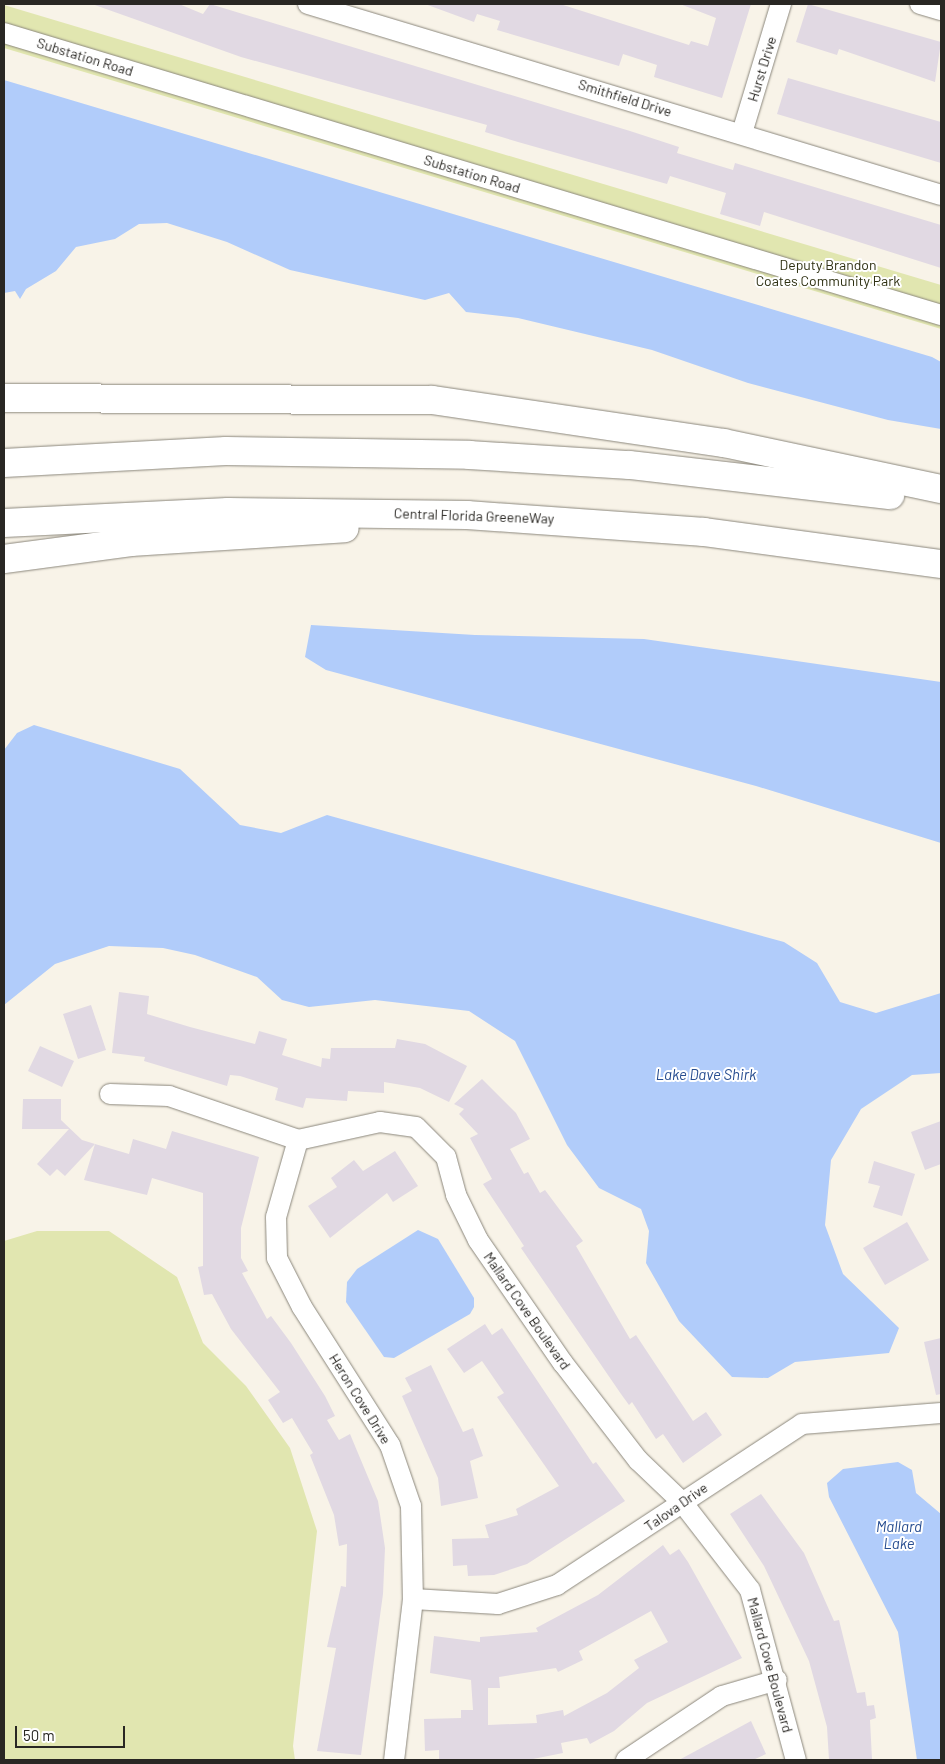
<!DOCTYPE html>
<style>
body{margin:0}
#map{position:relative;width:945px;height:1764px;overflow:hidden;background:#f8f3e8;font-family:Barlow,sans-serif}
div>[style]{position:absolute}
.green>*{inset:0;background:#e1e6b0}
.water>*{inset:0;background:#b1ccfa}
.building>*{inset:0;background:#e1d9e3}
.roads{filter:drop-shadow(0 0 1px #8b877c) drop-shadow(0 0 1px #8b877c)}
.minor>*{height:20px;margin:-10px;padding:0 10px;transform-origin:10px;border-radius:10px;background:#fff}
.highway>*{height:28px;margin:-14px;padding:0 14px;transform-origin:14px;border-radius:14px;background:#fff}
span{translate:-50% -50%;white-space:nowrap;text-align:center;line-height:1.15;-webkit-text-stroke:4px #fff;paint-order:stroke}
.street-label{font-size:14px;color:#292723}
.park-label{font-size:14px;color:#2e3012}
.water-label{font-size:15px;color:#274d90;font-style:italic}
.frame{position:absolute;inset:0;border:5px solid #292723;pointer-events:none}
.scale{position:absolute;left:15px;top:1726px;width:110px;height:22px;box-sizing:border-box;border:2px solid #292723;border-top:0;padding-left:6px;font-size:15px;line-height:18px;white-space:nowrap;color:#292723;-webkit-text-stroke:4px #fff;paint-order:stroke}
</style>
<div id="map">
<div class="green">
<div style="clip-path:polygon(4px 5px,941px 285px,941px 329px,4px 48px)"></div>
<div style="clip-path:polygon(37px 1231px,109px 1231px,177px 1277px,203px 1343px,246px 1386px,290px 1448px,317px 1531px,293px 1746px,295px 1760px,4px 1760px,4px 1241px)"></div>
</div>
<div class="water">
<div style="clip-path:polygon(4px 80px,932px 357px,941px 362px,941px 429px,888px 420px,748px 383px,652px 350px,518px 318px,466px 312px,449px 293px,425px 300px,290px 270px,227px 242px,167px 223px,139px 224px,115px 239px,76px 247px,56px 271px,26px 289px,20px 299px,15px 291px,4px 293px)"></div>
<div style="clip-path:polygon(311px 625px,475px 635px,644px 639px,941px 682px,941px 843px,756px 786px,326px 670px,305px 657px)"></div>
<div style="clip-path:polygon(34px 725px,180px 769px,240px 825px,281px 833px,327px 815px,784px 942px,817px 963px,840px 1002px,876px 1013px,941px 993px,941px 1073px,912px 1075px,861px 1109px,831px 1160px,825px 1225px,843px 1274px,899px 1328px,889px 1353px,795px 1362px,768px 1378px,732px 1377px,679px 1321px,646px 1263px,649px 1231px,641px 1209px,599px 1188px,567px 1145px,515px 1041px,469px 1011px,375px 1000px,309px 1007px,282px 1000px,257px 977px,195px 955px,163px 948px,109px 946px,55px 964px,4px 1005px,4px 750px,17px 733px)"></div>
<div style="clip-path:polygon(418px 1230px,438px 1239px,474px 1298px,474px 1307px,470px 1314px,394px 1358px,384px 1357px,346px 1302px,347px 1282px,357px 1269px)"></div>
<div style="clip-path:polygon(898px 1462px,912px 1470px,916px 1493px,941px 1514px,941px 1760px,917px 1760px,898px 1632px,829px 1497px,827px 1483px,843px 1469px)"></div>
</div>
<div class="building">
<div style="clip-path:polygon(92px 4px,179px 4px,203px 14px,210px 4px,630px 131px,679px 147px,677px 153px,733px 170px,735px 163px,941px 225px,941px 268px,764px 212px,760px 226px,720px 214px,726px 193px,670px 176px,667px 184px,518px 142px,485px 132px,487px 125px,241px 57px)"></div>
<div style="clip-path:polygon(425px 4px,560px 4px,689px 45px,691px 41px,708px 46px,716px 18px,680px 4px,751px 4px,722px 98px,654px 77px,657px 65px,623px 54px,619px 66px,497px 30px,500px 21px,477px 14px,474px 22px)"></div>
<div style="clip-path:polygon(808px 4px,941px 42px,935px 82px,839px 49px,837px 55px,796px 42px)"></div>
<div style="clip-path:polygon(788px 78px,941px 122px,941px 163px,777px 114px)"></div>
<div style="clip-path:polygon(119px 992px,149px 996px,147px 1014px,190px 1027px,255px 1044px,259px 1031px,287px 1039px,282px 1055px,321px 1067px,322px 1058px,330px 1059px,331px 1048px,395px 1048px,397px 1039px,425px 1044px,467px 1066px,449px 1102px,420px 1088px,384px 1082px,384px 1093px,348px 1091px,347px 1101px,306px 1098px,303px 1108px,275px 1100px,278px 1088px,240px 1076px,230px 1075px,227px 1086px,144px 1061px,145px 1057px,112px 1053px)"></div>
<div style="clip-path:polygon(91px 1005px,106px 1050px,78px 1059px,63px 1014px)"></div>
<div style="clip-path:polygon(40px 1046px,74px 1061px,62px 1087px,28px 1071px)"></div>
<div style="clip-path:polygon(482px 1079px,516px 1113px,530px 1139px,510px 1149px,524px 1174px,528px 1172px,540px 1193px,545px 1190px,583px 1241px,576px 1246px,630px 1339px,636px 1335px,693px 1421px,706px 1412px,722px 1435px,683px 1463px,663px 1434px,656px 1439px,632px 1402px,629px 1405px,621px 1394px,521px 1248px,524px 1246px,483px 1184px,492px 1179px,470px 1138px,478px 1134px,459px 1114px,464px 1109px,454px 1104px)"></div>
<div style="clip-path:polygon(23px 1099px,61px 1099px,61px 1120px,82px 1140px,95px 1144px,65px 1176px,57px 1169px,50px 1176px,37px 1164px,69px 1129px,22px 1129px)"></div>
<div style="clip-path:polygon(941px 1121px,941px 1164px,925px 1170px,911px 1132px)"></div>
<div style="clip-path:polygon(172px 1131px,259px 1157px,241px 1228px,241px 1258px,248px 1271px,242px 1273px,267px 1319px,271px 1316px,291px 1343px,325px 1396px,335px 1416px,327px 1420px,339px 1440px,350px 1434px,378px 1501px,385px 1548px,383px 1594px,361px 1755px,317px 1751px,336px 1648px,327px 1647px,341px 1586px,346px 1587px,347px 1544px,339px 1546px,334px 1515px,310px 1455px,313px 1453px,292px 1418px,283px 1423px,268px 1400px,280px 1392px,231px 1329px,212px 1294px,204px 1295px,198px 1267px,203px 1266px,203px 1193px,152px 1178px,147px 1195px,84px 1180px,95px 1144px,129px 1154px,133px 1139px,166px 1149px)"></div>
<div style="clip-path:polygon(395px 1151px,418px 1186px,393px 1202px,387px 1193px,330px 1238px,308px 1206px,337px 1187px,331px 1178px,354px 1160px,363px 1171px)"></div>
<div style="clip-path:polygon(874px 1161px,915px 1174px,902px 1216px,873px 1207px,880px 1186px,868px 1183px)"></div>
<div style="clip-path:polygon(907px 1222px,929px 1260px,885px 1285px,863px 1248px)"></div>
<div style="clip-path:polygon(485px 1324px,492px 1335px,502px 1328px,593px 1464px,596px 1462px,625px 1501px,527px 1564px,494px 1575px,468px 1576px,467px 1565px,453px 1566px,452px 1539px,489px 1538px,485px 1525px,518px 1515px,516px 1509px,559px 1486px,497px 1397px,504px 1393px,482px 1361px,464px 1373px,447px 1349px)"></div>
<div style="clip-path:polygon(941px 1338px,941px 1394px,936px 1395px,924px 1342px)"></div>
<div style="clip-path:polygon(431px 1365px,463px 1432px,473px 1428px,483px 1456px,470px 1461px,478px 1498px,441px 1506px,438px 1478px,402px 1396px,412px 1391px,405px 1378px)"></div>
<div style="clip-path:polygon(761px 1494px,804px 1553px,834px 1621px,839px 1620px,857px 1693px,865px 1692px,867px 1706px,874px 1705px,876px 1718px,870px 1720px,872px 1759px,829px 1760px,827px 1727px,809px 1661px,764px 1566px,730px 1514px)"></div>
<div style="clip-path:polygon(evenodd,663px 1545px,670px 1555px,679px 1549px,688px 1562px,742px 1658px,647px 1703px,614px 1731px,590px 1744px,587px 1738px,561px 1743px,563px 1753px,528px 1760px,439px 1760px,439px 1750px,425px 1751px,424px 1719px,461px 1718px,461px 1710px,473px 1710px,471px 1680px,430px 1673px,434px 1636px,480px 1642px,480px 1637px,538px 1632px,536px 1628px,598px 1595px,663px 1545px,651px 1611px,668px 1642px,634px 1660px,639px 1668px,607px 1693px,564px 1716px,563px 1710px,536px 1715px,537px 1723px,488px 1725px,488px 1688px,500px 1688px,499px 1677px,556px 1668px,558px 1672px,583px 1660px,579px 1651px,651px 1611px)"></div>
<div style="clip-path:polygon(751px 1721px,766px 1754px,753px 1760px,679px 1760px)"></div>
</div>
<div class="roads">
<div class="minor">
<div style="left:308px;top:4px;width:661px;rotate:16.79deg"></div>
<div style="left:920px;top:4px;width:22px;rotate:16deg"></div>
<div style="left:4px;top:33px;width:979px;rotate:16.75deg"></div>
<div style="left:742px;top:133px;width:135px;rotate:-73.2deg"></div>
<div style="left:110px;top:1094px;width:59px;rotate:1.9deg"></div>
<div style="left:169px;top:1096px;width:136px;rotate:18.8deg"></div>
<div style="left:298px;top:1140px;width:84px;rotate:-12.4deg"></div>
<div style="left:380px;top:1122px;width:36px;rotate:8deg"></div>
<div style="left:416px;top:1127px;width:42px;rotate:45deg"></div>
<div style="left:446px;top:1157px;width:39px;rotate:75deg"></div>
<div style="left:456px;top:1195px;width:50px;rotate:63.9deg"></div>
<div style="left:478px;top:1240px;width:150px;rotate:55.4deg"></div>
<div style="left:563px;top:1363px;width:123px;rotate:52.3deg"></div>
<div style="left:638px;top:1460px;width:61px;rotate:43.7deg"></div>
<div style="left:682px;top:1502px;width:111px;rotate:52.3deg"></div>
<div style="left:750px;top:1590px;width:176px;rotate:74.9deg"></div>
<div style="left:298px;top:1140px;width:80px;rotate:105.9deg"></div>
<div style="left:276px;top:1217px;width:41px;rotate:88.6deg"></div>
<div style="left:277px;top:1258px;width:55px;rotate:63deg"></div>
<div style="left:302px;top:1307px;width:164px;rotate:57.5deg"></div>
<div style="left:390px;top:1445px;width:65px;rotate:71deg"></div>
<div style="left:411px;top:1506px;width:93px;rotate:88.8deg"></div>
<div style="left:413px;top:1599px;width:162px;rotate:96.7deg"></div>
<div style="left:413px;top:1599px;width:85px;rotate:3.4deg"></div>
<div style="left:498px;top:1604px;width:62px;rotate:-17.9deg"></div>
<div style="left:557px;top:1585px;width:293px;rotate:-33.3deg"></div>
<div style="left:802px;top:1424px;width:139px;rotate:-4.5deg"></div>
<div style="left:626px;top:1760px;width:115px;rotate:-33.7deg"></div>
<div style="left:722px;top:1696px;width:57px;rotate:-16.2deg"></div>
</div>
<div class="highway">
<div style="left:4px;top:398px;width:428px;rotate:0.3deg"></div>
<div style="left:432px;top:400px;width:295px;rotate:8.4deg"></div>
<div style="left:724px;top:443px;width:222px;rotate:12deg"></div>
<div style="left:4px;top:463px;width:222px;rotate:-3.1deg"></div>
<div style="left:226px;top:451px;width:243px;rotate:0.9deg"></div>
<div style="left:469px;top:455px;width:161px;rotate:3.6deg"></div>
<div style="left:630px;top:465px;width:262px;rotate:6.6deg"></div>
<div style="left:4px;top:523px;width:224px;rotate:-2.8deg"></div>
<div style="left:228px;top:512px;width:239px;rotate:0.7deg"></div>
<div style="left:467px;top:515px;width:238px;rotate:4.1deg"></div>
<div style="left:704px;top:532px;width:239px;rotate:7.7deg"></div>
<div style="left:4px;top:559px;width:128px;rotate:-7.6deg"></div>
<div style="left:131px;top:542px;width:214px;rotate:-3.7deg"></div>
</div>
</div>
<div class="street-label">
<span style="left:85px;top:57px;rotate:17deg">Substation Road</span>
<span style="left:762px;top:69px;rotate:-73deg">Hurst Drive</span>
<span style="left:625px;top:98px;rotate:17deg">Smithfield Drive</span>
<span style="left:472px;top:174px;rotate:17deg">Substation Road</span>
<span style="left:474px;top:516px;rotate:2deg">Central Florida GreeneWay</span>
<span style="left:527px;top:1311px;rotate:55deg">Mallard Cove Boulevard</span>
<span style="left:360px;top:1399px;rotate:58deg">Heron Cove Drive</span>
<span style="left:676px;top:1507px;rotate:-35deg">Talova Drive</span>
<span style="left:770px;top:1665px;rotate:75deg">Mallard Cove Boulevard</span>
</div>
<div class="park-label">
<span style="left:828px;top:273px">Deputy Brandon<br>Coates Community Park</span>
</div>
<div class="water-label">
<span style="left:706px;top:1075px">Lake Dave Shirk</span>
<span style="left:899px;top:1535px">Mallard<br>Lake</span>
</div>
<div class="frame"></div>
<div class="scale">50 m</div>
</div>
